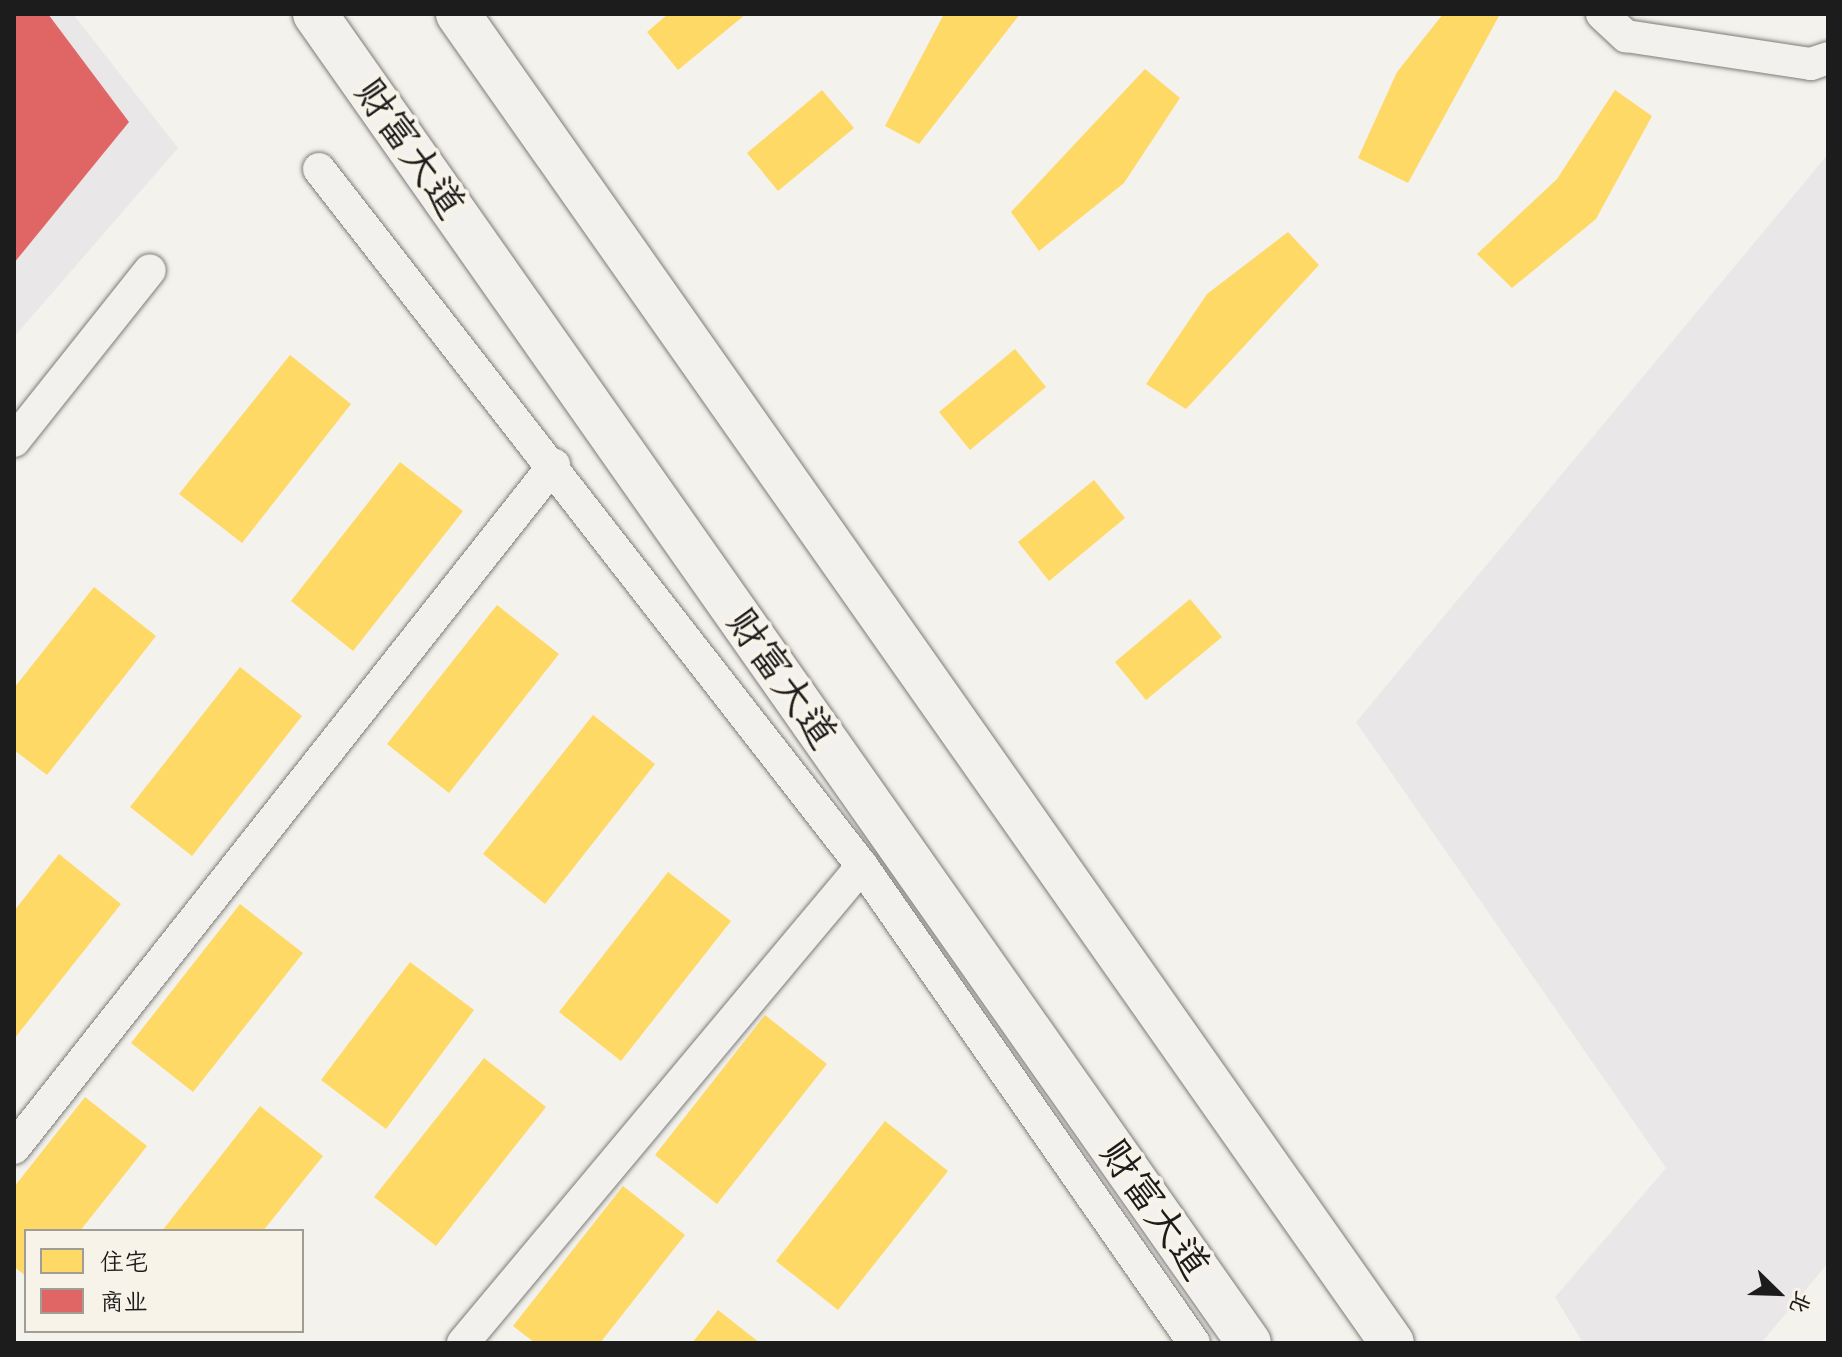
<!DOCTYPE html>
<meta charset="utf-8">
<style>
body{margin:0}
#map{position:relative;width:1842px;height:1357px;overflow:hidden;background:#f4f2ec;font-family:Caveat,"LXGW WenKai TC",sans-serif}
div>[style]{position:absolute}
.built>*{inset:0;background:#eae7e8}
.homes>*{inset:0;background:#ffd966}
.shops>*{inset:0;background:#e06666}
.roads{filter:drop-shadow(0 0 2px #7d7c7a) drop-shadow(0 0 2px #7d7c7a)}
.street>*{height:32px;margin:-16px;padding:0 16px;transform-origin:16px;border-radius:16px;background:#f2f1ed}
.primary>*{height:44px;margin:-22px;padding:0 22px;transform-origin:22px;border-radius:22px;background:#f2f1ed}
span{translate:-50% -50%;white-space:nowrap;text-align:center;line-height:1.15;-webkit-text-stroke:8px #f7f3e8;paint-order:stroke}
.street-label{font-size:40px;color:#1c1c1c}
.frame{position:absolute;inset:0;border:16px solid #1c1c1c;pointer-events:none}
.legend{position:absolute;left:24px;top:1229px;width:280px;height:104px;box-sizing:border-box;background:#f7f3e8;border:2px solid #9f9d96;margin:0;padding:10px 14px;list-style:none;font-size:24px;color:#1c1c1c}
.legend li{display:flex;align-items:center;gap:16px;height:40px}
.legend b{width:40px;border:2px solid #9f9d96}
.north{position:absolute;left:1738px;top:1253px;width:80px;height:80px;-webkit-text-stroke:6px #f7f3e8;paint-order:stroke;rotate:113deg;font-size:22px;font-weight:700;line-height:32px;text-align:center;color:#1c1c1c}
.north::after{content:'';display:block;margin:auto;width:28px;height:36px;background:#1c1c1c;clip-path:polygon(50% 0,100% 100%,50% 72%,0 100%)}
</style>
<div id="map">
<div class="built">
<div style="clip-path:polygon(14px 14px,73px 14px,178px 148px,14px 337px)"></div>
<div style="clip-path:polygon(1828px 154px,1828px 1263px,1761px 1343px,1583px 1343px,1555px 1297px,1666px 1168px,1356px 722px)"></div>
</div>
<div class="homes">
<div style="clip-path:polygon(668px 14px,746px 14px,678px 70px,647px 32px)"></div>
<div style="clip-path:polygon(944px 14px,1020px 14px,919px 144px,885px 126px)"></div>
<div style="clip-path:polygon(1443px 14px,1499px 16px,1408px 183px,1358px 158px,1397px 72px)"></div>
<div style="clip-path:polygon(1145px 69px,1180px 98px,1124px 183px,1039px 251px,1011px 212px)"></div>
<div style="clip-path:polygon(822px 90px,854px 128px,778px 191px,747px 153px)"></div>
<div style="clip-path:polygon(1615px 90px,1652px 116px,1596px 219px,1512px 288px,1477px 254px,1557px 179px)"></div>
<div style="clip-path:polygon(1288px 232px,1319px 265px,1186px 409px,1146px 384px,1207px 294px)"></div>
<div style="clip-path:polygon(1015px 349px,1046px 387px,970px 450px,939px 412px)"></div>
<div style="clip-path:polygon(290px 355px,351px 404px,242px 543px,179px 494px)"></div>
<div style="clip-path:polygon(400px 462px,463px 511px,353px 651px,291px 601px)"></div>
<div style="clip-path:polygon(1094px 480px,1125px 518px,1049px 581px,1018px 542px)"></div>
<div style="clip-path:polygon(94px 587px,156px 636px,47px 775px,14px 750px,14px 688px)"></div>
<div style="clip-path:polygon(1190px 599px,1222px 637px,1146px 700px,1115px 662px)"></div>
<div style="clip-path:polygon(497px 605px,559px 654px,449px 793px,387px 744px)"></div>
<div style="clip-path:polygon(240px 667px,302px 716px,192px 856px,130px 807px)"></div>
<div style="clip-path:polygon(593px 715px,655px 764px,545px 904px,483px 854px)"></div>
<div style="clip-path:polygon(59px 854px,121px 904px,14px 1039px,14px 911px)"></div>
<div style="clip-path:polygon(668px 872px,731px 921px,621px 1061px,559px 1012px)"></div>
<div style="clip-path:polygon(240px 904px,303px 953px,193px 1092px,131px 1043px)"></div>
<div style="clip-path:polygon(410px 962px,474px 1010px,386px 1129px,321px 1080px)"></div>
<div style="clip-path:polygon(765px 1015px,827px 1064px,717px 1204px,655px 1155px)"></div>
<div style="clip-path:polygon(484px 1058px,546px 1107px,436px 1246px,374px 1197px)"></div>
<div style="clip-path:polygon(85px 1097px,147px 1146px,80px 1231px,26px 1231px,26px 1276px,14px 1267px,14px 1187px)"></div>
<div style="clip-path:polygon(260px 1106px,323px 1156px,263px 1231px,162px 1231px)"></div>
<div style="clip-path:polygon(885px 1121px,948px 1171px,838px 1310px,776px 1261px)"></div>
<div style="clip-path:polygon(623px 1186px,685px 1235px,600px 1343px,535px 1343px,513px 1326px)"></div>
<div style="clip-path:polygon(718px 1310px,760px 1343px,692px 1343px)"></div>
</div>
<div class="shops">
<div style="clip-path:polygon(14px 14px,48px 14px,129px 122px,14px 263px)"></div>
</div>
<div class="roads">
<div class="street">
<div style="left:1602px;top:14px;width:33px;rotate:43deg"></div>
<div style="left:1626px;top:36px;width:187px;rotate:8.6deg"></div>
<div style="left:1811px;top:64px;width:18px;rotate:-19deg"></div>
<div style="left:319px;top:169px;width:884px;rotate:52.08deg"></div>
<div style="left:862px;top:866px;width:581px;rotate:55.16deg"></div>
<div style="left:14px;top:441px;width:218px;rotate:-51.5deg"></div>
<div style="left:14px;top:1148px;width:871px;rotate:-51.67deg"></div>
<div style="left:463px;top:1343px;width:622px;rotate:-50.09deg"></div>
</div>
<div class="primary">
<div style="left:315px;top:14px;width:1624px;rotate:54.9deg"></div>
<div style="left:458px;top:14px;width:1624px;rotate:54.9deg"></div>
</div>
</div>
<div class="street-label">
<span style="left:410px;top:148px;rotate:55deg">财富大道</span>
<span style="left:782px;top:678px;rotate:55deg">财富大道</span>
<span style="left:1155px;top:1209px;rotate:55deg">财富大道</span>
</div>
<div class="frame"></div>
<ul class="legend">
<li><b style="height:22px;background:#ffd966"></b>住宅</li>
<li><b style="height:22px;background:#e06666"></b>商业</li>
</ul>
<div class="north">北</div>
</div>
